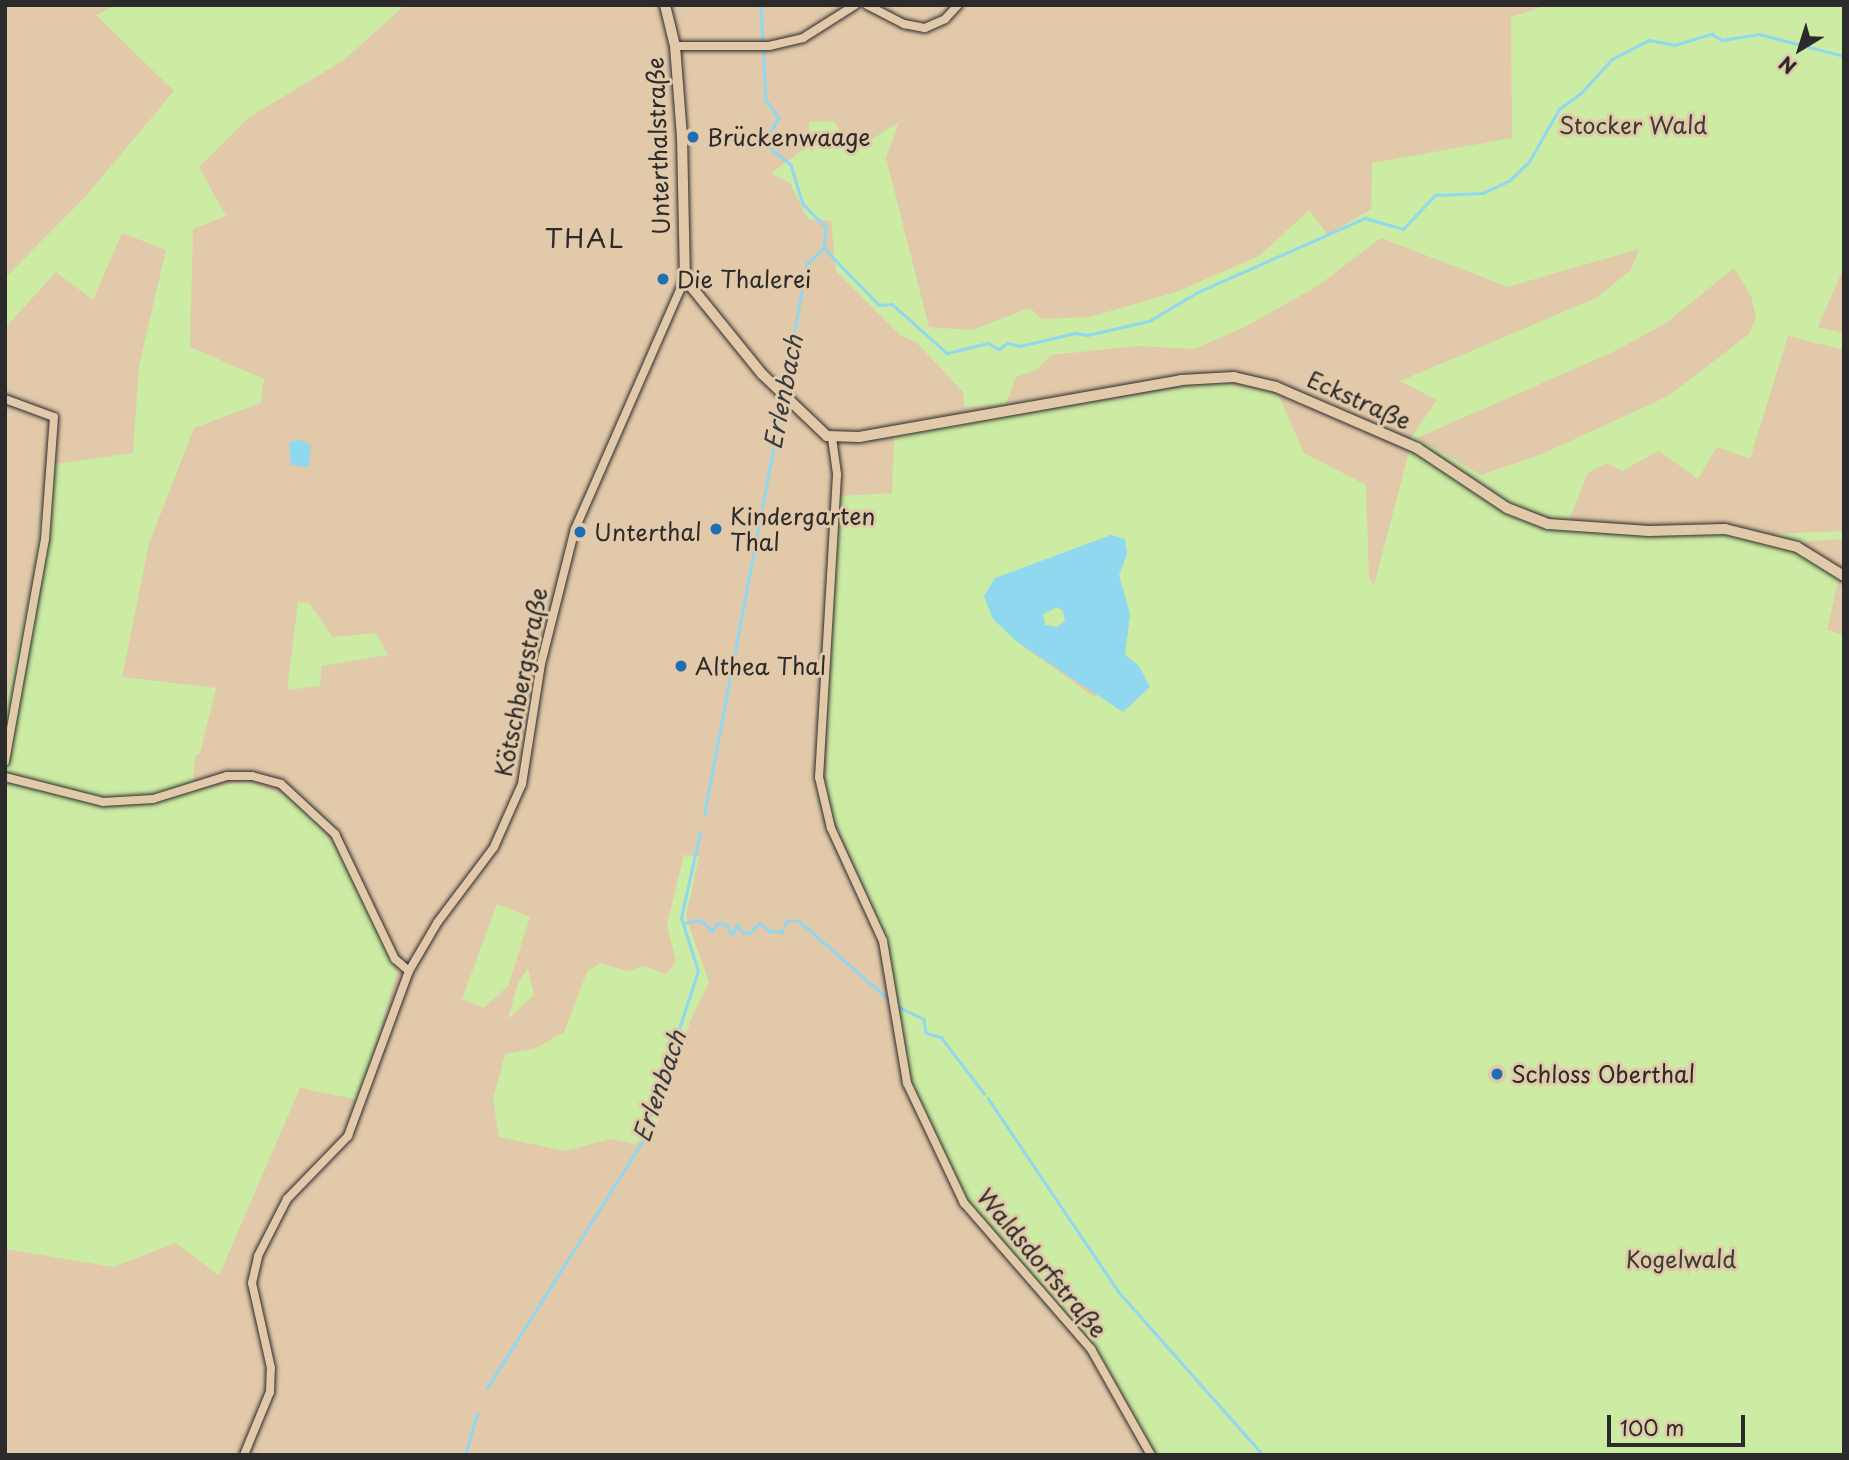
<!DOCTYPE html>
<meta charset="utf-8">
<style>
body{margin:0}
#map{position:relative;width:1849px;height:1460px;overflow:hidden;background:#e2c9aa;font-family:"Playpen Sans",sans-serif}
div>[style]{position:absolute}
.green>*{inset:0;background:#cceba3}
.water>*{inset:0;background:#8fd8f0}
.stream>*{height:2.5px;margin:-1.25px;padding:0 1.25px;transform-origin:1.25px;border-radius:1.25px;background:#8fd8f0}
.roads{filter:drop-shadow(0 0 2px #2b2b2b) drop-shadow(0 0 2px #2b2b2b)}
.street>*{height:8px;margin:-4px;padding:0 4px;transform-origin:4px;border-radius:4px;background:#e2c9aa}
.secondary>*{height:10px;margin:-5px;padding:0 5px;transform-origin:5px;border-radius:5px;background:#e2c9aa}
.dots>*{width:19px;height:19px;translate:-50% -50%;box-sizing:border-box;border:4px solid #e2c9aa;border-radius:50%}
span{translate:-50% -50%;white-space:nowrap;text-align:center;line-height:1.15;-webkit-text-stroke:6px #e2c9aa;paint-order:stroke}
.park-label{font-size:23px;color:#3b3e37}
.poi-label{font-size:23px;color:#2b2b2b}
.left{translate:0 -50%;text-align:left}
.street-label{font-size:23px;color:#2b2b2b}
.water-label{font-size:24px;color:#353c3f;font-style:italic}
.quarter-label{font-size:26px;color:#2b2b2b;letter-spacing:2px}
.frame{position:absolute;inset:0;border:7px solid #2b2b2b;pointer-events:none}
.north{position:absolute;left:1765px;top:14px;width:70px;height:70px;-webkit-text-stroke:5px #e2c9aa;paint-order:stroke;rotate:218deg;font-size:19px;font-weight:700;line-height:28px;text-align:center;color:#2b2b2b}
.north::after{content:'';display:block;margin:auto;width:24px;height:32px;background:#2b2b2b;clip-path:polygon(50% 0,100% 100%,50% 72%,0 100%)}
.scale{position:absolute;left:1607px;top:1415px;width:138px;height:32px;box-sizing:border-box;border:4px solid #2b2b2b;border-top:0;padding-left:9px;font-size:21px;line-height:24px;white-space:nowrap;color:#2b2b2b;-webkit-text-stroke:5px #e2c9aa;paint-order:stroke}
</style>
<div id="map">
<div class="green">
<div style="clip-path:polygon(116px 5px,405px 5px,344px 60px,248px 118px,199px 167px,226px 216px,193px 229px,190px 347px,264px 379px,261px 403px,194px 428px,149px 544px,122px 677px,216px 688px,200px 753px,195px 756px,193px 791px,246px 781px,290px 797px,315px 820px,349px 867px,397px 973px,359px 1100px,300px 1088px,219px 1276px,176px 1243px,113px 1267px,5px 1249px,5px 705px,33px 579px,48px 465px,133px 453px,139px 366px,166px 250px,122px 233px,93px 300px,56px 272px,5px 328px,5px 278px,85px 197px,174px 91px,96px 15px)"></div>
<div style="clip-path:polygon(evenodd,1548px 5px,1844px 5px,1844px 267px,1818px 327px,1844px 333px,1844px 350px,1788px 336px,1750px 459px,1717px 447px,1698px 479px,1659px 451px,1622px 471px,1607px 463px,1588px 473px,1568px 523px,1508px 503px,1439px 454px,1409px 440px,1437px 400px,1400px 381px,1596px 298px,1631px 270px,1639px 249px,1508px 287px,1381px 238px,1319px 285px,1247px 326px,1194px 349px,1138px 346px,1051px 355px,1036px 370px,1016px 377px,1006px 404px,964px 407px,963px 392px,916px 342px,901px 336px,836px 271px,831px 221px,808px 219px,790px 183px,771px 173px,809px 145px,809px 122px,834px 121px,852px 152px,899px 122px,886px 158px,929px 327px,972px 330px,1030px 308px,1042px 319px,1090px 317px,1176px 292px,1259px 256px,1309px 210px,1328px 235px,1371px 209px,1372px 163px,1512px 138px,1511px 17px,1548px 5px,1734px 268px,1751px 296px,1756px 317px,1749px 334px,1668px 396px,1542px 454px,1481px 475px,1417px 438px,1611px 353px,1666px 323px,1734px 268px)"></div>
<div style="clip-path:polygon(evenodd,1217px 382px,1278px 394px,1304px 453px,1366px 485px,1369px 578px,1374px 585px,1410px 448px,1475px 490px,1575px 531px,1650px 535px,1721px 532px,1796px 549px,1839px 578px,1827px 630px,1841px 634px,1844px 629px,1844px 1455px,1154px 1455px,1126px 1400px,1093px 1349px,967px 1203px,909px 1082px,894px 1012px,895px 990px,887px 941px,826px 802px,829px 633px,841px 496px,892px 493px,894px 435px,1217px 382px,1111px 535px,1127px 554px,1119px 575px,1130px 614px,1125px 655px,1139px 666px,1094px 697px,1016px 641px,1066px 552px,1111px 535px)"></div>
<div style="clip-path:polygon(1844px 531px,1844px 539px,1797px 542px,1772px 534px)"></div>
<div style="clip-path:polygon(298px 602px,309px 603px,333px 637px,376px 633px,388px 655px,322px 666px,320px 686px,287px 690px)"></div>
<div style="clip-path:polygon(1057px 607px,1063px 611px,1065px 621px,1057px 627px,1045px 626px,1043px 614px)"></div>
<div style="clip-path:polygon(684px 855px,699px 856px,686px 917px,709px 982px,691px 1019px,655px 1131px,635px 1144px,611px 1139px,565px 1151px,499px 1137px,493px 1099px,505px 1054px,536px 1048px,564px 1032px,587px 972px,600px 963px,627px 971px,644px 966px,666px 974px,676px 962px,667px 924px)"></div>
<div style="clip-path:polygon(497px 904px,530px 917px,508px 986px,484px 1008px,462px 999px)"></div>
<div style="clip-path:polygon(528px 968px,534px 995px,508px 1019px,518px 983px)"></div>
</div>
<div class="water">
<div style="clip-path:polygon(297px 439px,311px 445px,309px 467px,291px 465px,289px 443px)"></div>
<div style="clip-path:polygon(evenodd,1111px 535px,1125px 539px,1127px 554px,1119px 575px,1130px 614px,1125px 655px,1139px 666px,1150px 687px,1123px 712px,1016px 641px,993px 619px,984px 596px,995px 578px,1111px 535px,1057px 607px,1063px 611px,1065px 621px,1057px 627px,1045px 625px,1043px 614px,1057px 607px)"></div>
</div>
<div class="stream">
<div style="left:761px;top:5px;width:95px;rotate:87deg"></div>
<div style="left:766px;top:100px;width:22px;rotate:54deg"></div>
<div style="left:779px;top:118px;width:29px;rotate:121deg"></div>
<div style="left:764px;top:143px;width:35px;rotate:39deg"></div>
<div style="left:791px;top:165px;width:41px;rotate:72.9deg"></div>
<div style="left:803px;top:204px;width:33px;rotate:45deg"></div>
<div style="left:826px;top:227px;width:21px;rotate:95deg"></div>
<div style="left:824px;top:248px;width:23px;rotate:137deg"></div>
<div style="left:807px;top:264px;width:129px;rotate:100.3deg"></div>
<div style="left:824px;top:248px;width:79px;rotate:46deg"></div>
<div style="left:879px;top:305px;width:13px;rotate:-4deg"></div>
<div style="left:892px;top:304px;width:74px;rotate:41.7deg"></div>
<div style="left:947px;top:353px;width:42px;rotate:-13.7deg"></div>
<div style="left:988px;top:343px;width:13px;rotate:29deg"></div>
<div style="left:999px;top:349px;width:10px;rotate:-37deg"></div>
<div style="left:1007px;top:343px;width:13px;rotate:13deg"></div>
<div style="left:1020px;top:346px;width:57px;rotate:-13.3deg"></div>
<div style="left:1075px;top:333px;width:12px;rotate:9deg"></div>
<div style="left:1087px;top:335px;width:64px;rotate:-12.7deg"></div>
<div style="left:1149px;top:321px;width:57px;rotate:-30.6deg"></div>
<div style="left:1198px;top:292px;width:183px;rotate:-23.9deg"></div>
<div style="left:1365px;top:218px;width:40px;rotate:16deg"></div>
<div style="left:1403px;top:229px;width:47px;rotate:-46.7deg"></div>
<div style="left:1435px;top:195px;width:48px;rotate:-2.4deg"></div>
<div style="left:1483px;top:193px;width:29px;rotate:-25deg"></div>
<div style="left:1509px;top:181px;width:28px;rotate:-44deg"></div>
<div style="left:1529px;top:162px;width:61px;rotate:-60.5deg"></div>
<div style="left:1559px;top:109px;width:27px;rotate:-36deg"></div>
<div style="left:1581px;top:93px;width:46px;rotate:-47.6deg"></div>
<div style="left:1612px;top:59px;width:42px;rotate:-27.2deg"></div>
<div style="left:1649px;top:40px;width:26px;rotate:11deg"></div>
<div style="left:1675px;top:45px;width:39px;rotate:-17deg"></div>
<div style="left:1712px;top:34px;width:12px;rotate:31deg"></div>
<div style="left:1722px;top:40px;width:37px;rotate:-9deg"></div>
<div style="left:1759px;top:34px;width:88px;rotate:14.5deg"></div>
<div style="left:704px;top:815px;width:424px;rotate:-79.3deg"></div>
<div style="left:684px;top:923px;width:17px;rotate:-10deg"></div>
<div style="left:701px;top:920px;width:16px;rotate:45deg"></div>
<div style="left:712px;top:931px;width:9px;rotate:-58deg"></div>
<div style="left:717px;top:923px;width:9px;rotate:6deg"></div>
<div style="left:726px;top:924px;width:12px;rotate:59deg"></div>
<div style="left:732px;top:934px;width:10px;rotate:-61deg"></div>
<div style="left:737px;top:925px;width:9px;rotate:54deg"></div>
<div style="left:742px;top:932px;width:7px;rotate:8deg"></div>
<div style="left:749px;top:933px;width:15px;rotate:-42deg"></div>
<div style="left:760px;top:923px;width:13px;rotate:39deg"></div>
<div style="left:770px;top:931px;width:12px;rotate:5deg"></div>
<div style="left:782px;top:932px;width:12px;rotate:-70deg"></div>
<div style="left:786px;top:921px;width:13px"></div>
<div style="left:799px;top:921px;width:116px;rotate:41.1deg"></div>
<div style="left:899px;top:1007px;width:28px;rotate:26deg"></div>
<div style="left:924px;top:1019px;width:14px;rotate:82deg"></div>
<div style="left:926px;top:1033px;width:16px;rotate:15deg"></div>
<div style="left:941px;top:1037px;width:71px;rotate:52.5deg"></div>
<div style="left:988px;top:1098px;width:234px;rotate:56deg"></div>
<div style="left:1119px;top:1292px;width:217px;rotate:48.5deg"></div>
<div style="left:487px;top:1388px;width:291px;rotate:-57.8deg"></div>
<div style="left:642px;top:1142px;width:180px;rotate:-71.9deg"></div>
<div style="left:698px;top:971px;width:56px;rotate:-107.8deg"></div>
<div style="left:681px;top:918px;width:88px;rotate:-77.5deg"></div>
<div style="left:465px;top:1455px;width:43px;rotate:-73.7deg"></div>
</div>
<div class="roads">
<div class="street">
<div style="left:867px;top:5px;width:42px;rotate:27.2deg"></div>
<div style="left:904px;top:24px;width:21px;rotate:11deg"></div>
<div style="left:925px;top:28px;width:22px;rotate:-24deg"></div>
<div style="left:945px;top:19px;width:19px;rotate:-47deg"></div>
<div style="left:675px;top:46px;width:94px"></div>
<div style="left:769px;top:46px;width:35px;rotate:-13deg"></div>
<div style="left:803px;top:38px;width:62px;rotate:-32.4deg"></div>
<div style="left:5px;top:399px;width:52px;rotate:20.2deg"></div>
<div style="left:54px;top:417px;width:122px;rotate:94.2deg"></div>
<div style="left:45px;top:539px;width:226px;rotate:100.2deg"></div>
<div style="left:832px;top:438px;width:37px;rotate:82deg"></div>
<div style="left:837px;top:475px;width:303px;rotate:93.4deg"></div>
<div style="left:819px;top:777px;width:52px;rotate:76.8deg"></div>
<div style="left:831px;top:828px;width:124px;rotate:65.3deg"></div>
<div style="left:883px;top:941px;width:144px;rotate:80.4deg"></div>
<div style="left:907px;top:1083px;width:133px;rotate:64.6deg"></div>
<div style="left:964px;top:1203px;width:194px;rotate:49deg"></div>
<div style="left:1091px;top:1349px;width:122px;rotate:60.5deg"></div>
<div style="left:5px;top:777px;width:101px;rotate:14.3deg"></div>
<div style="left:103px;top:802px;width:50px;rotate:-3.4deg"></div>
<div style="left:153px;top:799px;width:77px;rotate:-17.3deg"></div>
<div style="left:227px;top:776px;width:25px"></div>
<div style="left:252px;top:776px;width:30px;rotate:15deg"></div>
<div style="left:281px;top:784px;width:74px;rotate:42.8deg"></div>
<div style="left:335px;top:834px;width:139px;rotate:64.4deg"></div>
<div style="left:395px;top:959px;width:18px;rotate:41deg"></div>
<div style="left:244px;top:1455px;width:68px;rotate:-67.6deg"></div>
<div style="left:270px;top:1392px;width:24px;rotate:-88deg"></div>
<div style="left:271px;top:1368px;width:87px;rotate:-102.6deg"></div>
<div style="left:252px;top:1283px;width:28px;rotate:-77deg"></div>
<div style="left:258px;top:1256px;width:64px;rotate:-63deg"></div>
<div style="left:287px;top:1199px;width:88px;rotate:-45.9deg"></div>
<div style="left:348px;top:1136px;width:176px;rotate:-69.7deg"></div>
<div style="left:409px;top:971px;width:56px;rotate:-59.7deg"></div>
<div style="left:437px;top:923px;width:95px;rotate:-53.1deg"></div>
<div style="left:494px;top:847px;width:69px;rotate:-66deg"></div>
<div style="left:522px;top:784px;width:121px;rotate:-81deg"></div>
<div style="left:541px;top:664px;width:139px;rotate:-75.9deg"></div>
<div style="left:575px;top:529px;width:273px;rotate:-66.3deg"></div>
</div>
<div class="secondary">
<div style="left:665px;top:5px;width:42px;rotate:76.3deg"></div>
<div style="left:675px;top:46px;width:90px;rotate:85.6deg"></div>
<div style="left:682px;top:136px;width:143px;rotate:88.8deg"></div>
<div style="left:685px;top:279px;width:122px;rotate:51deg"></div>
<div style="left:762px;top:374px;width:90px;rotate:43.6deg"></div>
<div style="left:827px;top:436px;width:32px;rotate:2deg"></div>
<div style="left:859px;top:437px;width:327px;rotate:-10deg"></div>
<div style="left:1181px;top:380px;width:53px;rotate:-3.2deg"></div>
<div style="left:1234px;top:377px;width:43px;rotate:13.4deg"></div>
<div style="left:1276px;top:387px;width:154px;rotate:23.4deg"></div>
<div style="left:1417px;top:448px;width:108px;rotate:33.7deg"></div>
<div style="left:1507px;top:508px;width:44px;rotate:21.3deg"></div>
<div style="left:1548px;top:524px;width:101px;rotate:4deg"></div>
<div style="left:1649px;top:531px;width:76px;rotate:-1.5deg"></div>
<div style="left:1725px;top:529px;width:74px;rotate:14deg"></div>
<div style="left:1797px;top:547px;width:55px;rotate:31.7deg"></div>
</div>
</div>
<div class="dots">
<div style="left:693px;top:137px;background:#1f6fb2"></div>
<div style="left:663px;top:279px;background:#1f6fb2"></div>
<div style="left:716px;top:529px;background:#1f6fb2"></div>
<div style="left:580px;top:532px;background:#1f6fb2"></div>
<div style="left:681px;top:666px;background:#1f6fb2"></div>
<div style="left:1497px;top:1074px;background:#1f6fb2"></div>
</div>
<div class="park-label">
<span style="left:1633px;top:125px">Stocker Wald</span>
<span style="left:1681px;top:1259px">Kogelwald</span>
</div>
<div class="poi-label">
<span class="left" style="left:707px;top:137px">Brückenwaage</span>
<span class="left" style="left:677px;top:279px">Die Thalerei</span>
<span class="left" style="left:730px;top:529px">Kindergarten<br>Thal</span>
<span class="left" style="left:594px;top:532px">Unterthal</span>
<span class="left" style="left:695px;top:666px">Althea Thal</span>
<span class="left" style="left:1511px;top:1074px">Schloss Oberthal</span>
</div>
<div class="street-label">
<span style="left:658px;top:146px;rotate:-92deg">Unterthalstraße</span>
<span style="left:1359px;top:400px;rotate:24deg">Eckstraße</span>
<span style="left:521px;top:682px;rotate:-79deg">Kötschbergstraße</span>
<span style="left:1042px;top:1263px;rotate:50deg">Waldsdorfstraße</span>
</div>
<div class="water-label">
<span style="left:783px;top:392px;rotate:-79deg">Erlenbach</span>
<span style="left:659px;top:1086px;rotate:-71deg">Erlenbach</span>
</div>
<div class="quarter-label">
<span style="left:585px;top:238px">THAL</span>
</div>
<div class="frame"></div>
<div class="north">N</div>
<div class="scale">100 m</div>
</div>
